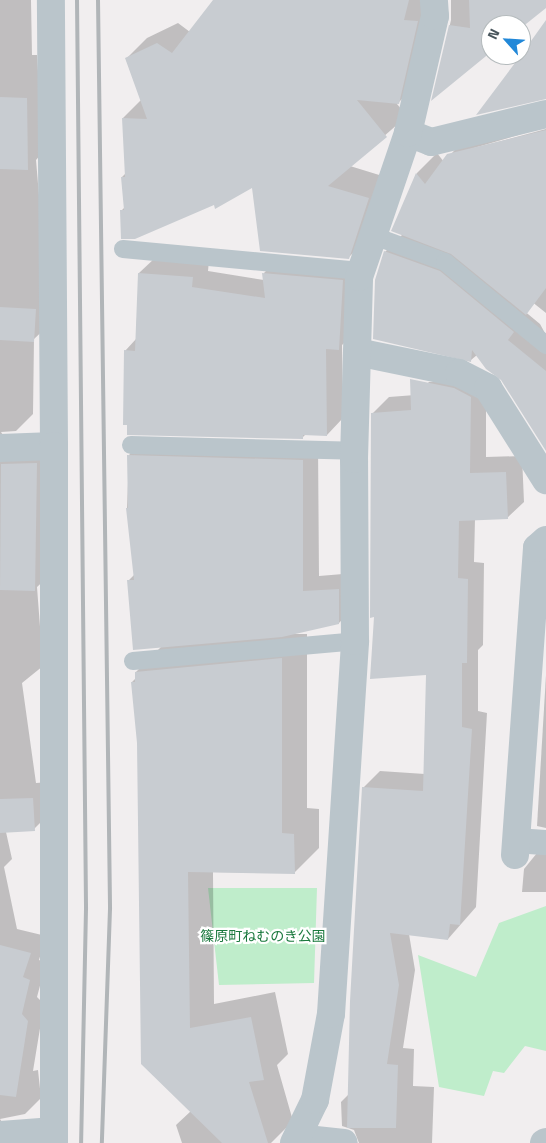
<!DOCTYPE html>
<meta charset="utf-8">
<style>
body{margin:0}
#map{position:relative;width:546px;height:1143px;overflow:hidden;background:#f1eeef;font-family:"Titillium Web","Noto Sans JP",sans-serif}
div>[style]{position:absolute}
.green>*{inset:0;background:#bfedcb}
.shadow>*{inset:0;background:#0003}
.building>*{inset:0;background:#c8ccd1}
.service>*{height:18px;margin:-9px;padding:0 9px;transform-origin:9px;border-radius:9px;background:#bac5cb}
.pedestrian>*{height:25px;margin:-12.5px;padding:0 12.5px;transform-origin:12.5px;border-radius:12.5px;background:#bac5cb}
.minor>*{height:28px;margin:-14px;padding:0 14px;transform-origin:14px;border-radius:14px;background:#bac5cb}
.rail>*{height:4px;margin:-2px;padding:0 2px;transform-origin:2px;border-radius:2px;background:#b1b5b8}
span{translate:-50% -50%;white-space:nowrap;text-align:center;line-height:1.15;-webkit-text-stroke:4.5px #fff;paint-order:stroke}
.park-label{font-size:14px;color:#1b793e}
.north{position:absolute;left:481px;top:15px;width:50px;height:50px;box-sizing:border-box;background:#fff;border:1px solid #b5bbbd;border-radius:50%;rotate:296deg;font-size:14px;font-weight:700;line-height:20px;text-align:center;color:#47545b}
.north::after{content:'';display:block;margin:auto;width:18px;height:22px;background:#2288d8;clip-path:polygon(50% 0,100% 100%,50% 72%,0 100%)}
</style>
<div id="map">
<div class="green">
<div style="clip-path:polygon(208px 888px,317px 888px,314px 983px,219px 985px)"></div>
<div style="clip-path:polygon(546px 906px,546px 1051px,525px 1046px,504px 1073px,493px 1071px,484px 1096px,439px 1087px,418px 955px,476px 977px,499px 923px)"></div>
</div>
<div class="shadow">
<div style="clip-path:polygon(0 0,31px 0,32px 55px,37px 55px,43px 152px,36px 160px,50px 324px,34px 339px,33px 414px,16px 431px,1px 432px,10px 446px,53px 447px,51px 574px,37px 587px,43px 666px,22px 683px,36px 783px,49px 782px,50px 813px,34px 829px,6px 832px,12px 859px,4px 867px,17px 929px,46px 936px,39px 960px,46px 963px,37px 997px,44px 1004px,33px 1071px,38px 1070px,41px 1098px,25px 1114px,0 1119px,9px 1133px,0 1143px)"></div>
<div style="clip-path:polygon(214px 0,438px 0,418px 83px,397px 104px,407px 116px,350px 166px,389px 178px,369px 237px,348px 258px,253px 186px,214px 204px,121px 211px,125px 207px,122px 177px,126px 173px,123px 118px,141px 100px,126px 59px,147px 38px,178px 23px,190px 32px)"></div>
<div style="clip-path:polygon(451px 0,546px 0,546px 6px,521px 26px,491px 25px,491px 51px,433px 98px,451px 20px)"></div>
<div style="clip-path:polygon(546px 127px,450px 155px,546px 129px,546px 313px,502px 278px,494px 286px,540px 324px,546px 335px,546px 444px,526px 382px,477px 355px,471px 360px,385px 252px,403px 234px,393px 230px,417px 173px,437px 153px,444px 162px,469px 134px)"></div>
<div style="clip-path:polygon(156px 257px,209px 261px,208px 271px,264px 280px,264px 273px,280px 257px,359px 264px,355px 332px,342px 345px,343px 418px,327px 435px,306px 434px,302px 438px,125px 351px,136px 339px,139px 273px)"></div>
<div style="clip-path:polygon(486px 381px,486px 457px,522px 456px,524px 502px,507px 518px,475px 519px,474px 562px,484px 563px,483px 645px,478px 650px,478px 711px,487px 713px,476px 907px,448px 939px,409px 934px,415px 970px,403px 1048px,414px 1049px,413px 1086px,434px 1087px,432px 1143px,359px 1143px,354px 1130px,342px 1126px,341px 1102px,349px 1094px,363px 788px,380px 771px,425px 774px,428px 674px,376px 616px,372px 414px,389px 397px,415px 395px,429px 382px)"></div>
<div style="clip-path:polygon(145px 439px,318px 444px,319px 576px,355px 573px,355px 606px,339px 623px,291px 634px,307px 634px,307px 808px,319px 809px,319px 848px,294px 873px,213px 872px,214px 1004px,275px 992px,288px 1054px,277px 1065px,293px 1121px,271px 1143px,182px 1143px,176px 1125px,191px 1111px,132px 682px,136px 678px,136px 672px,161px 647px,128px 581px,135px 574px,127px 509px,129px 455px)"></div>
<div style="clip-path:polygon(546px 675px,546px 828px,537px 826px)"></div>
<div style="clip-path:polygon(546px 842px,546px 892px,522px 892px,524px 869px)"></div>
</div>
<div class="building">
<div style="clip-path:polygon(213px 0,409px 0,404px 20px,418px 21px,399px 104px,357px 100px,387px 137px,328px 186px,369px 198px,349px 259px,260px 251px,252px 188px,215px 209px,214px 205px,135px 239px,121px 239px,120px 210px,124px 210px,121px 177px,125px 177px,122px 118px,147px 119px,125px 58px,157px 43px,172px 53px)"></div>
<div style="clip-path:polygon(469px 0,546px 0,546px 8px,521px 28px,521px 25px,491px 25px,491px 52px,431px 101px,449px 25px,470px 28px)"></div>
<div style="clip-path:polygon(546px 20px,546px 99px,476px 115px,521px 55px)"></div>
<div style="clip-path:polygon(0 97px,27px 98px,28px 170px,0 169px)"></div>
<div style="clip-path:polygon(546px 130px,546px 288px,526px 315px,451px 254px,391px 231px,416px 173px,425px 184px,447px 154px)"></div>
<div style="clip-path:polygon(384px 251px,440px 271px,514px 332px,508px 340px,546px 371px,546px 451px,501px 380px,486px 369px,472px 350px,471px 362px,373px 339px,375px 280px)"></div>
<div style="clip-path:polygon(138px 273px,193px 277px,192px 287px,265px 298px,262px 273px,343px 280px,339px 350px,326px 349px,327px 436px,303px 435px,303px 439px,127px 435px,127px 425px,123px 425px,124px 350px,135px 351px)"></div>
<div style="clip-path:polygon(0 307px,36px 309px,34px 342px,0 340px)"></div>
<div style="clip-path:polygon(410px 379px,454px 388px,471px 397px,470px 473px,506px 472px,508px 519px,459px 521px,458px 578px,468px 579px,467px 663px,462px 663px,462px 727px,472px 729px,460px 925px,450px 924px,448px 940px,390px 933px,399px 985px,387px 1064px,398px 1065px,396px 1128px,347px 1128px,350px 1001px,362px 787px,423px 791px,426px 675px,370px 679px,374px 617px,370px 618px,371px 413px,411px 410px)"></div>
<div style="clip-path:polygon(127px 455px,303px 460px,303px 591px,339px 589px,339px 624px,282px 637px,133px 650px,127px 580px,134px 580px,126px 508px,128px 508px)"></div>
<div style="clip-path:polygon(37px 463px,35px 591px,0 590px,1px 464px)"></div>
<div style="clip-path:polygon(282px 658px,282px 833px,294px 834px,295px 874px,188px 872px,190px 1028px,251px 1017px,264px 1080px,249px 1082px,268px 1143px,222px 1143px,141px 1064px,137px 743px,131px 682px,135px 682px,135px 672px)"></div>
<div style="clip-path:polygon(33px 798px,35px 831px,0 833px,0 799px)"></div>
<div style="clip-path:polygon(0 945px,31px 953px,23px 977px,30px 980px,22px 1014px,28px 1021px,16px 1097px,0 1095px)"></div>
</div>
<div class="service">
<div style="left:374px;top:236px;width:76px;rotate:20.1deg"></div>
<div style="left:445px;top:262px;width:131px;rotate:39.4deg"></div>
<div style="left:123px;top:249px;width:239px;rotate:5.3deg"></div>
<div style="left:131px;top:445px;width:223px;rotate:1.5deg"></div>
<div style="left:133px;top:661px;width:223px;rotate:-5.1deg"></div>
</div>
<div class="pedestrian">
<div style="left:515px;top:840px;width:31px;rotate:4deg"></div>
</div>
<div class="minor">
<div style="left:408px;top:133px;width:25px;rotate:21deg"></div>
<div style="left:431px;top:142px;width:118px;rotate:-13.7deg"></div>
<div style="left:357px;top:352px;width:104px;rotate:11.6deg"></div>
<div style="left:459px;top:373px;width:33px;rotate:27deg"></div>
<div style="left:488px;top:388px;width:109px;rotate:57.8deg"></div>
<div style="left:0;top:448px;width:54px;rotate:-2.1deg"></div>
<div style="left:54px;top:446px;width:446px;rotate:-90.4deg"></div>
<div style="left:515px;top:855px;width:308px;rotate:-85.9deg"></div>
<div style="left:537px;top:548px;width:12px;rotate:-42deg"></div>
<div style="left:0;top:1135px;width:54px;rotate:-4.2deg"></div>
<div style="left:297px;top:1138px;width:47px;rotate:6.1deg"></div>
<div style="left:54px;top:1143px;width:697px;rotate:-90deg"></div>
<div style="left:294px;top:1143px;width:48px;rotate:-64deg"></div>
<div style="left:315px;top:1100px;width:87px;rotate:-79.5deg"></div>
<div style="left:331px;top:1014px;width:374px;rotate:-86.3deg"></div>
<div style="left:355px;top:641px;width:182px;rotate:-90.3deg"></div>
<div style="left:354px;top:459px;width:182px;rotate:-88.4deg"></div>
<div style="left:359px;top:277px;width:152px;rotate:-71.2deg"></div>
<div style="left:408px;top:133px;width:120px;rotate:-77deg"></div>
<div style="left:435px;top:16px;width:16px;rotate:-94deg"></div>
<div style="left:544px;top:1143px;width:2px;rotate:-27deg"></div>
</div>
<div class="rail">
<div style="left:77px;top:0;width:909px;rotate:89.43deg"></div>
<div style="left:86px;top:909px;width:234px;rotate:91.2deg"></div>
<div style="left:98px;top:0;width:909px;rotate:89.24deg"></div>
<div style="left:110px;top:909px;width:234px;rotate:92deg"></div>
</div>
<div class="park-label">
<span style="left:263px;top:936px">篠原町ねむのき公園</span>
</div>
<div class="north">N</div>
</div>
